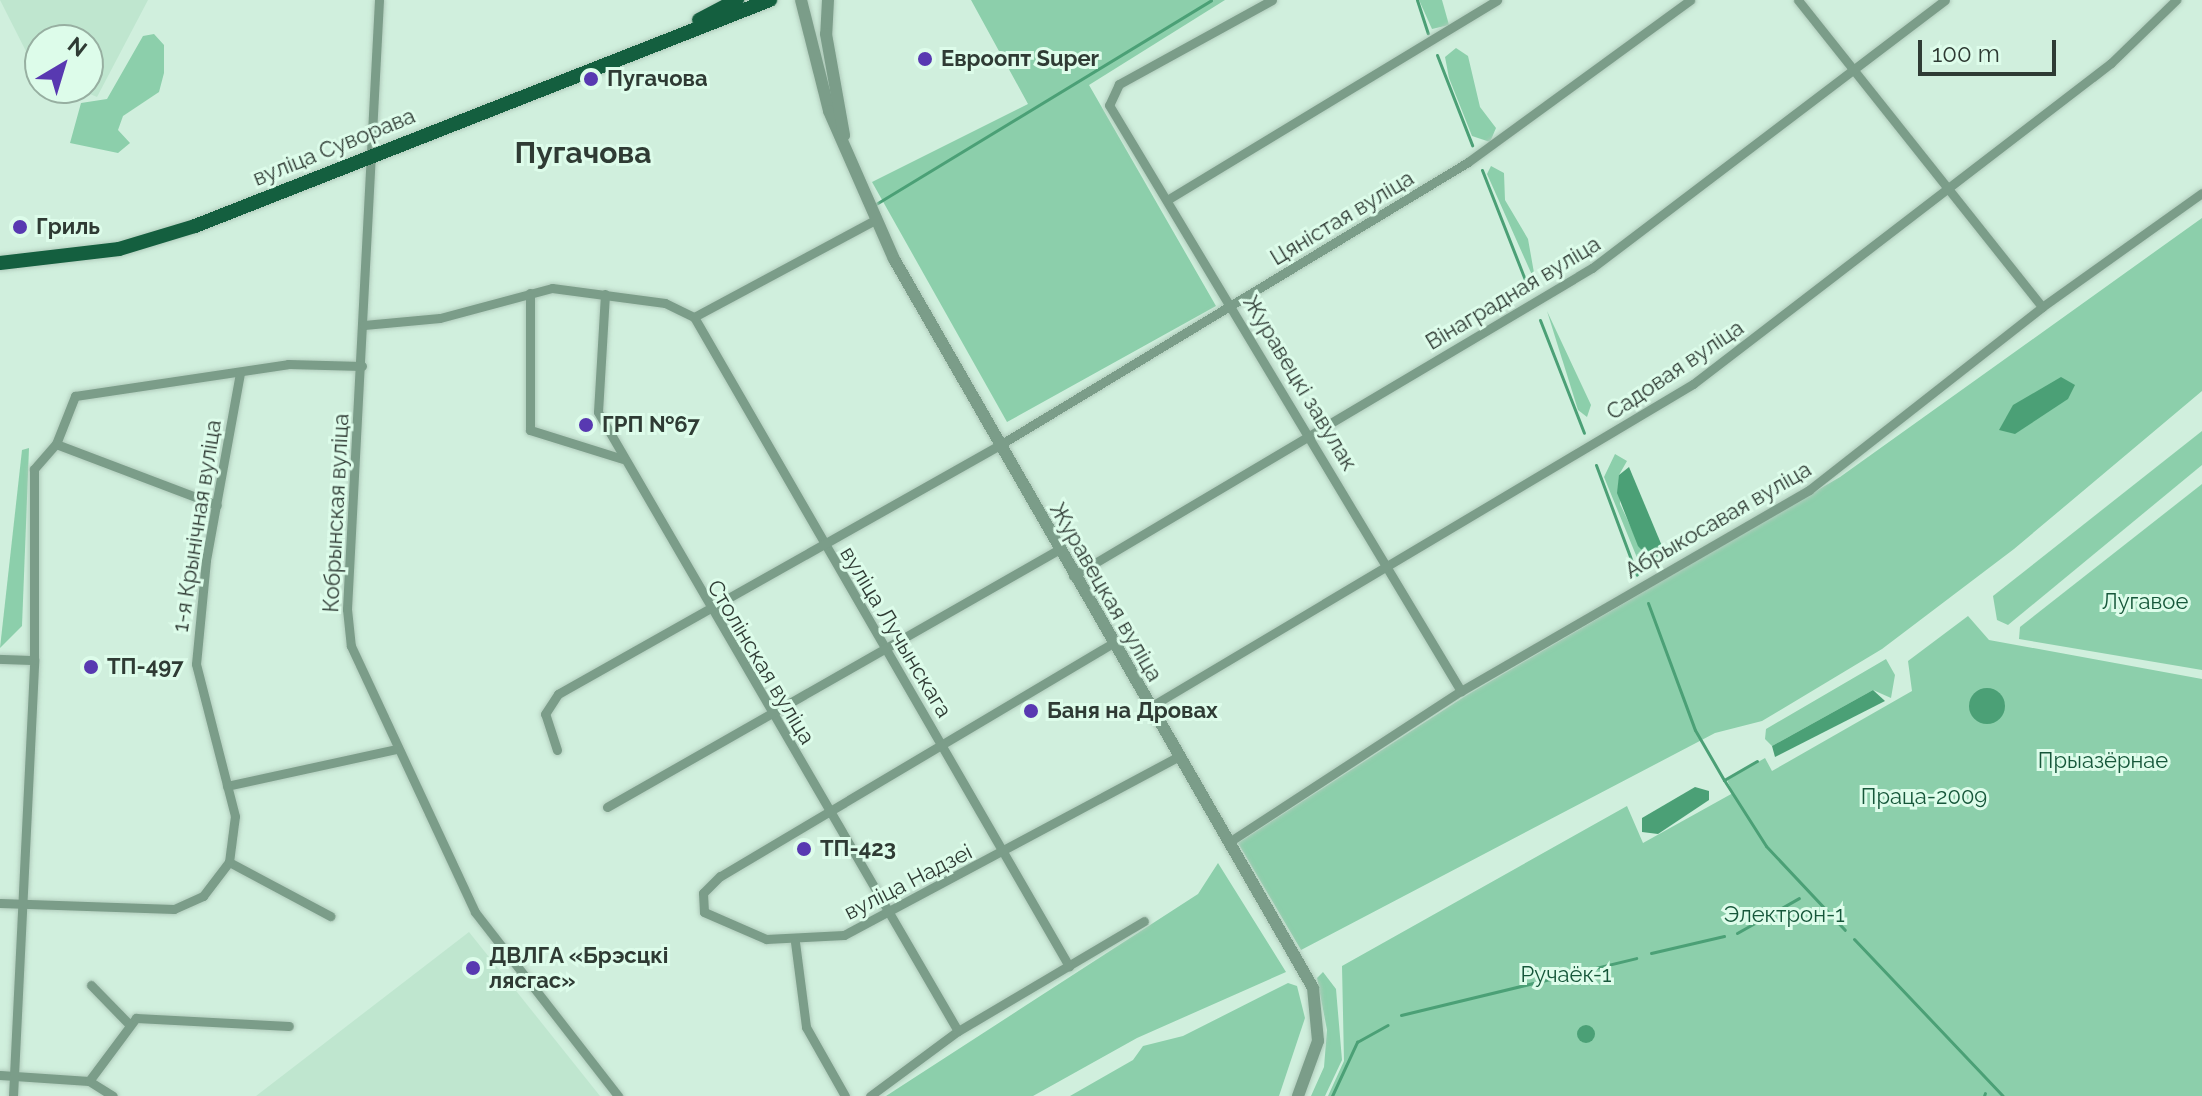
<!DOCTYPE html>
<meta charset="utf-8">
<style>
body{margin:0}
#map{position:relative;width:2202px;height:1096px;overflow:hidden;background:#d0efdd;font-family:Raleway,sans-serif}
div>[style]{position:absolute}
.built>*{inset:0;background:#bfe6cf}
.green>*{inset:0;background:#8ccfab}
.water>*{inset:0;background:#4ba076}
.round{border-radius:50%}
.stream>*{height:3px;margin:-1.5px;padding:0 1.5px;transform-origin:1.5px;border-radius:1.5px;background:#4ba076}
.roads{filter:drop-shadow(0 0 2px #b0cbbb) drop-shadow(0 0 2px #b0cbbb)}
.minor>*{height:9px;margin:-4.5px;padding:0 4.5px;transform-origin:4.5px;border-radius:4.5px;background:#7b9d89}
.tertiary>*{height:12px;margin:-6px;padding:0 6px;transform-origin:6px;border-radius:6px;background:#7b9d89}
.primary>*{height:14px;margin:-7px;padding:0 7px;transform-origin:7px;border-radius:7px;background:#145f3f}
.dots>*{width:22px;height:22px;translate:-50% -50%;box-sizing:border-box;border:4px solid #ddfcea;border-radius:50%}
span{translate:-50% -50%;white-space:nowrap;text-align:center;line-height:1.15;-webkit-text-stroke:6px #ddfcea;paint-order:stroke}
.poi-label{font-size:22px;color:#2f3b34;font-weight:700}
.left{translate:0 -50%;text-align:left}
.street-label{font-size:22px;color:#2f3b34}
.park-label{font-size:22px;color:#16573a}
.district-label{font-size:30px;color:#2f3b34;font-weight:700}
.north{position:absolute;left:24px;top:24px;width:80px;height:80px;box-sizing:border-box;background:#ddfcea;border:2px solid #97afa1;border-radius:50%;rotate:38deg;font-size:22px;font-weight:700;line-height:32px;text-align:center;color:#2f3b34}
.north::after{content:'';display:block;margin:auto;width:28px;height:36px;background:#5839b1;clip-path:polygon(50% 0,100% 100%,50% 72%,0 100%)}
.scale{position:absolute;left:1918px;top:40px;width:138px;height:36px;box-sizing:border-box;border:4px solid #2f3b34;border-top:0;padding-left:10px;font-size:24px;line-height:28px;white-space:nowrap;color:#2f3b34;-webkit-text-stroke:6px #ddfcea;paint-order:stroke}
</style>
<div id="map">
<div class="built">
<div style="clip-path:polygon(0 0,148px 0,97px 97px,76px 88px,88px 88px,88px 40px,40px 40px,36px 71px)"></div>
<div style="clip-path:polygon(469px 932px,600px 1096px,256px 1096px)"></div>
</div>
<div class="green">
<div style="clip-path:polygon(971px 0,1225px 0,1089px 85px,1216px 306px,1007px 422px,872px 182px,1028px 104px)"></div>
<div style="clip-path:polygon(1419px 0,1442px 0,1449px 25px,1432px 29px)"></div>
<div style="clip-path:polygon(154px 34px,164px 45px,164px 73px,159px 92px,123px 116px,118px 130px,130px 143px,118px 153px,70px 143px,81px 103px,107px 99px,143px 36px)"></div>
<div style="clip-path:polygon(1456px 48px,1468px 56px,1480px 107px,1496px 128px,1490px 142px,1472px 136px,1449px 78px,1445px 57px)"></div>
<div style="clip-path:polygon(1491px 166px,1504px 173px,1505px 200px,1528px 239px,1536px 284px,1487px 174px)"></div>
<div style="clip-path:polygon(2202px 218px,2202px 391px,2014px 549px,1882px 649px,1762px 721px,1715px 733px,1301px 950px,1238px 843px,1467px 695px,1840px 477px)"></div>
<div style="clip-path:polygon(1547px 311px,1591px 405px,1587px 417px,1578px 410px)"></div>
<div style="clip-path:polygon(2202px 431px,2202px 465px,2008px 625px,1997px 620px,1993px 596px)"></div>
<div style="clip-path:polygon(29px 448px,22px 626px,0 648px,22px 450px)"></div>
<div style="clip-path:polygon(1615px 454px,1627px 461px,1619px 475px,1620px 504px,1645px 557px,1640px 565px,1604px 477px)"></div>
<div style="clip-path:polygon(2202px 484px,2202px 670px,2019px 639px,2020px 627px)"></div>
<div style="clip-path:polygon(1968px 616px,1989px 640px,2202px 679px,2202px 1096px,1328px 1096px,1344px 1061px,1342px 966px,1627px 806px,1643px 843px,1733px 793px,1727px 780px,1765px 758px,1772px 771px,1912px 691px,1908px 661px)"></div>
<div style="clip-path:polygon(1886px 659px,1895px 675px,1891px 698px,1873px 690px,1772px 746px,1765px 739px,1766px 729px)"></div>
<div style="clip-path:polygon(1218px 863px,1286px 972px,1137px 1038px,1033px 1096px,886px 1096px,1198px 894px)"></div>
<div style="clip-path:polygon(1323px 972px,1336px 989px,1342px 1060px,1325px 1096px,1311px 1096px,1324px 1067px,1327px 1030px,1317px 978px)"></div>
<div style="clip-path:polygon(1288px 983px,1297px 986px,1305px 1018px,1279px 1096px,1070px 1096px,1133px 1060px,1143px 1046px,1183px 1036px)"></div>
</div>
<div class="water">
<div style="clip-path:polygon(2061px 377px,2075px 385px,2068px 399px,2015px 434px,1999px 430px,2013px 405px)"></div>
<div style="clip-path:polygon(1629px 467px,1662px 546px,1654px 564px,1638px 546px,1617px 493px,1619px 475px)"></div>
<div class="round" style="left:1969px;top:688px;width:36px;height:36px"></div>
<div style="clip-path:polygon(1873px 690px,1885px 701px,1775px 757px,1772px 746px)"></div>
<div style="clip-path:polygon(1695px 787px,1709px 791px,1709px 800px,1658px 834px,1642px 832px,1642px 818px)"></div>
<div class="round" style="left:1577px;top:1025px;width:18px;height:18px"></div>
</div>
<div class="stream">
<div style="left:1417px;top:0;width:35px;rotate:72deg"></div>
<div style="left:1437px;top:55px;width:97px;rotate:68.7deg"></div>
<div style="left:1482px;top:170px;width:129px;rotate:68.6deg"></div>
<div style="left:876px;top:204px;width:392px;rotate:-31.3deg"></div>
<div style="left:1540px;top:320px;width:121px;rotate:68.7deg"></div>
<div style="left:1596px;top:465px;width:117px;rotate:69.6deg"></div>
<div style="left:1648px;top:603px;width:135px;rotate:69.7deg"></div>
<div style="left:1695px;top:730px;width:58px;rotate:59.9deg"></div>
<div style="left:1724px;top:780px;width:78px;rotate:57.5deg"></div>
<div style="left:1766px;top:846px;width:115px;rotate:46.8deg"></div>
<div style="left:1724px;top:780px;width:38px;rotate:-30deg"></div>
<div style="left:1737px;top:933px;width:71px;rotate:-29.4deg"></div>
<div style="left:1854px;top:939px;width:216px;rotate:46.5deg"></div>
<div style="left:1651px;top:953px;width:75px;rotate:-13.1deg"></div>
<div style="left:1401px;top:1015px;width:242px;rotate:-13.6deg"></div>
<div style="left:1332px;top:1096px;width:60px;rotate:-65.2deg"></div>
<div style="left:1357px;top:1042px;width:35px;rotate:-29deg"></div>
<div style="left:1984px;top:1096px;width:3px;rotate:-72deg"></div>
</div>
<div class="roads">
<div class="minor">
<div style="left:379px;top:0;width:610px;rotate:93.01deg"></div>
<div style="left:347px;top:609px;width:37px;rotate:84deg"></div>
<div style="left:351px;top:646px;width:293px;rotate:65deg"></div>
<div style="left:475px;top:912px;width:233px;rotate:52.1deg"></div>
<div style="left:1272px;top:0;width:175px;rotate:151.2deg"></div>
<div style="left:1119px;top:84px;width:23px;rotate:115deg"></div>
<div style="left:1109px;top:105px;width:684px;rotate:59.01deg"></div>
<div style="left:1798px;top:0;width:392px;rotate:51.5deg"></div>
<div style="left:1167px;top:200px;width:386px;rotate:-31.2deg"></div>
<div style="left:530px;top:293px;width:137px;rotate:90deg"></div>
<div style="left:530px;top:430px;width:97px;rotate:17.3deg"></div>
<div style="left:605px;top:294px;width:118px;rotate:93.4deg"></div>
<div style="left:598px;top:412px;width:716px;rotate:59.82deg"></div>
<div style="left:694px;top:317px;width:750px;rotate:59.98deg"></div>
<div style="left:364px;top:325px;width:76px;rotate:-5.3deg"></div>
<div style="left:440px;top:318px;width:116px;rotate:-15deg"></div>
<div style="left:552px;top:288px;width:114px;rotate:7.6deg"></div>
<div style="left:665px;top:303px;width:32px;rotate:26deg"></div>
<div style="left:694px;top:317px;width:205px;rotate:-28.2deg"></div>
<div style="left:56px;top:444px;width:52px;rotate:-68.4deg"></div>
<div style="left:75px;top:396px;width:215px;rotate:-8.5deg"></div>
<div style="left:288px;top:364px;width:74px;rotate:1.5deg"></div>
<div style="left:56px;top:444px;width:172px;rotate:20.8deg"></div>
<div style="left:1073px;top:576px;width:604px;rotate:-30.69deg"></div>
<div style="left:1592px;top:268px;width:443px;rotate:-37.2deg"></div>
<div style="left:1113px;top:643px;width:457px;rotate:149.3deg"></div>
<div style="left:720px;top:876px;width:24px;rotate:135deg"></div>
<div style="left:703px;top:893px;width:19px;rotate:87deg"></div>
<div style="left:704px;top:912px;width:68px;rotate:23.5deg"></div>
<div style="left:766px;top:939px;width:78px;rotate:-2.9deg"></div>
<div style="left:844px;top:935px;width:378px;rotate:-28.1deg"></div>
<div style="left:0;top:659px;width:34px;rotate:2deg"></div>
<div style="left:1150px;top:707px;width:632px;rotate:-30.75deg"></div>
<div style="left:1693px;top:384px;width:527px;rotate:-37.52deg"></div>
<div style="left:2111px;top:63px;width:91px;rotate:-44.1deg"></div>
<div style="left:557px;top:750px;width:38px;rotate:-108deg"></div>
<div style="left:545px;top:714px;width:24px;rotate:-57deg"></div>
<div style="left:558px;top:694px;width:505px;rotate:-29.41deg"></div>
<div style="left:998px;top:446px;width:549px;rotate:-31.14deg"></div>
<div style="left:1468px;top:162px;width:275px;rotate:-36.1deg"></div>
<div style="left:227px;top:786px;width:173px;rotate:-12.3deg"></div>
<div style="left:607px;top:807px;width:519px;rotate:-29.68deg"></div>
<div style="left:1229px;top:842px;width:277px;rotate:-33.1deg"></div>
<div style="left:1461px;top:691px;width:402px;rotate:-30deg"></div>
<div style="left:1809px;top:490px;width:296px;rotate:-38.1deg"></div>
<div style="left:2042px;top:307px;width:196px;rotate:-35.5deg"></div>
<div style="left:229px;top:862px;width:115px;rotate:28.1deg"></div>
<div style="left:0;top:903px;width:174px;rotate:2deg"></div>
<div style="left:174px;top:909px;width:32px;rotate:-24deg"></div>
<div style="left:203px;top:896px;width:43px;rotate:-52.6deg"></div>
<div style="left:229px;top:862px;width:46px;rotate:-82.6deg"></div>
<div style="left:235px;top:816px;width:157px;rotate:-104.4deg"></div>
<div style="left:196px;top:664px;width:104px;rotate:-84.5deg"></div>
<div style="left:206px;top:560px;width:191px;rotate:-79.7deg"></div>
<div style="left:795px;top:942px;width:86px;rotate:82.6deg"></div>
<div style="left:806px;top:1027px;width:79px;rotate:60.5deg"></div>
<div style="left:91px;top:985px;width:52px;rotate:45.8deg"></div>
<div style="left:0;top:1075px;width:89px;rotate:3.9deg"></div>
<div style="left:89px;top:1081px;width:28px;rotate:32deg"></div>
<div style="left:89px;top:1081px;width:79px;rotate:-53.3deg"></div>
<div style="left:136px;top:1018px;width:153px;rotate:3deg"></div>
<div style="left:13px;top:1096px;width:437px;rotate:-87.2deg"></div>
<div style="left:34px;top:660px;width:191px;rotate:-90deg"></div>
<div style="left:34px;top:469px;width:33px;rotate:-49deg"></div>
<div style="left:870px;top:1096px;width:109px;rotate:-36.5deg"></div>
<div style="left:958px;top:1031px;width:216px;rotate:-30.6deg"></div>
</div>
<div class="tertiary">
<div style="left:801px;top:0;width:114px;rotate:75.8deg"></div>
<div style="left:829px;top:111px;width:162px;rotate:66.3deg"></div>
<div style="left:894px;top:259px;width:841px;rotate:60.11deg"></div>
<div style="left:1313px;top:988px;width:53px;rotate:84.6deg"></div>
<div style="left:1318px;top:1041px;width:59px;rotate:110deg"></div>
<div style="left:828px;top:0;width:34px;rotate:93deg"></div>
<div style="left:826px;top:34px;width:103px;rotate:79.9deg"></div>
</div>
<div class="primary">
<div style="left:699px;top:20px;width:43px;rotate:-27.8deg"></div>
<div style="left:0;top:263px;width:120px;rotate:-6.7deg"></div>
<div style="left:119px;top:249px;width:79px;rotate:-16.8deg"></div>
<div style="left:195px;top:226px;width:618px;rotate:-21.46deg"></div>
</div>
</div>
<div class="dots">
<div style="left:925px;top:59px;background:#5839b1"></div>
<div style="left:591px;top:79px;background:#5839b1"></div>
<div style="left:20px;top:227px;background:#5839b1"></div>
<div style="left:586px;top:425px;background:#5839b1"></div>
<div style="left:91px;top:667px;background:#5839b1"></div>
<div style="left:1031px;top:711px;background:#5839b1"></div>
<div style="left:804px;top:849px;background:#5839b1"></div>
<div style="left:473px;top:968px;background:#5839b1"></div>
</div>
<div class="poi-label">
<span class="left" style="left:941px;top:59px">Евроопт Super</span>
<span class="left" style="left:607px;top:79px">Пугачова</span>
<span class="left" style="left:36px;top:227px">Гриль</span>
<span class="left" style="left:602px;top:425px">ГРП №67</span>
<span class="left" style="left:107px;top:667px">ТП-497</span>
<span class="left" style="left:1047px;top:711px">Баня на Дровах</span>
<span class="left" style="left:820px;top:849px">ТП-423</span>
<span class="left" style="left:489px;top:968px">ДВЛГА «Брэсцкі<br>лясгас»</span>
</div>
<div class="street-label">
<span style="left:334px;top:147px;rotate:-22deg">вуліца Суворава</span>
<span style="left:1342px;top:218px;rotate:-31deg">Цяністая вуліца</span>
<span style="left:1513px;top:293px;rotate:-31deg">Вінаградная вуліца</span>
<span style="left:1675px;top:370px;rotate:-34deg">Садовая вуліца</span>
<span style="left:1300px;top:383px;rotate:59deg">Журавецкі завулак</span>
<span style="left:336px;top:513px;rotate:-87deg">Кобрынская вуліца</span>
<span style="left:1718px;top:520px;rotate:-30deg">Абрыкосавая вуліца</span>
<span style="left:197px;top:526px;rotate:-81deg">1-я Крынічная вуліца</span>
<span style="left:1106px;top:592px;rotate:60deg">Журавецкая вуліца</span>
<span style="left:896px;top:632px;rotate:59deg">вуліца Лучынскага</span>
<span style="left:761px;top:662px;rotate:59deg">Столінская вуліца</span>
<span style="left:908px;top:882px;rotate:-27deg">вуліца Надзеі</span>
</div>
<div class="park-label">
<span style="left:2145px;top:602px">Лугавое</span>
<span style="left:2103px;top:761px">Прыазёрнае</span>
<span style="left:1924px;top:797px">Праца-2009</span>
<span style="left:1784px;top:915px">Электрон-1</span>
<span style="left:1566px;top:975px">Ручаёк-1</span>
</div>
<div class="district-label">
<span style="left:583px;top:153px">Пугачова</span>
</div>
<div class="north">N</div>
<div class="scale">100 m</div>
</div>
